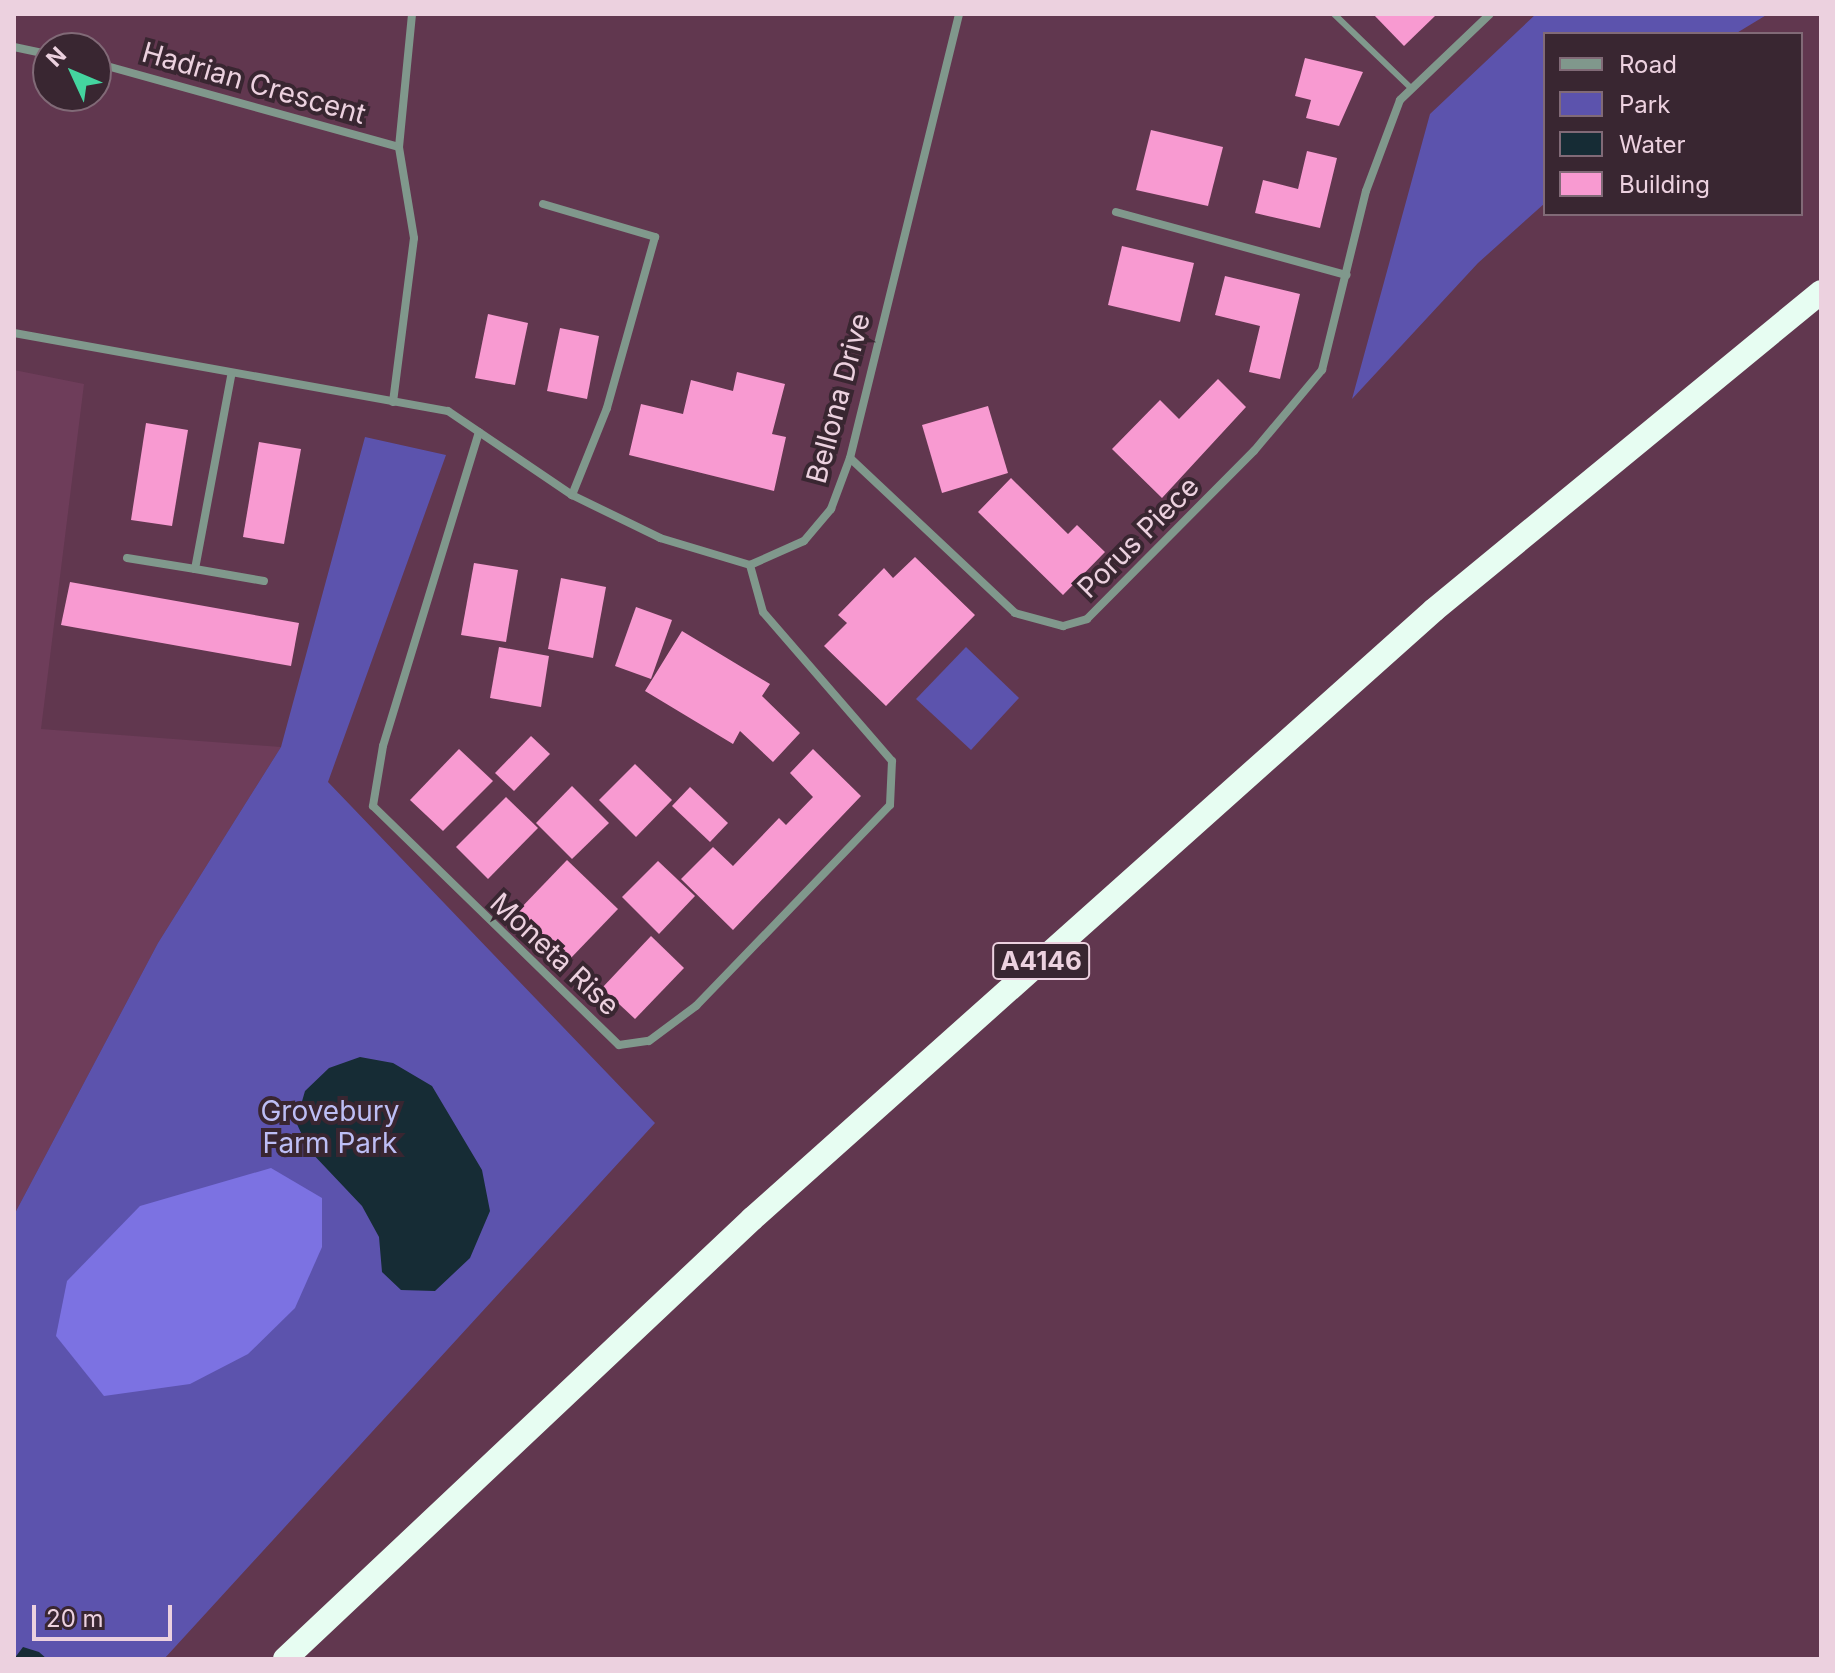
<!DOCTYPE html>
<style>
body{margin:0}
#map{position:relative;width:1835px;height:1673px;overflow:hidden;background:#61374f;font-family:Inter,sans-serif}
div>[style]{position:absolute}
.built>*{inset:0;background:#6e3d5a}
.green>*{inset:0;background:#5c53ad}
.forest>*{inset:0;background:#7c72e2}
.water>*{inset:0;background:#162c35}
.building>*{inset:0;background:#f89ad1}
.lane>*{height:6px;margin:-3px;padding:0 3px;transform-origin:3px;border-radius:3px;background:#80988c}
.street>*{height:8px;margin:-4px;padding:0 4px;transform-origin:4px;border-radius:4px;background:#80988c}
.highway>*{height:24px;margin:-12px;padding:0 12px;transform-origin:12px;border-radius:12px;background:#e7fdf2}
span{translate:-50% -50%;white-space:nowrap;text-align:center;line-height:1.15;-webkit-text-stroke:8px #392631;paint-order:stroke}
.shield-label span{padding:2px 6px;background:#392631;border:2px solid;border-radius:6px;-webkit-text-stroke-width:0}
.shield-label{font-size:26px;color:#ecd1df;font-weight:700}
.street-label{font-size:28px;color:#ecd1df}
.park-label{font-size:28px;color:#bdbef5}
.frame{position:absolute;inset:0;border:16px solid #ecd1df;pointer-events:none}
.legend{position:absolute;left:1543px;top:32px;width:260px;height:184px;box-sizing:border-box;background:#392631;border:2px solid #816a77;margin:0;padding:10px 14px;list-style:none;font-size:24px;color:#ecd1df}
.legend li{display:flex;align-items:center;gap:16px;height:40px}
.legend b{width:40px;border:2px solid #816a77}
.north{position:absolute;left:32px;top:32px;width:80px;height:80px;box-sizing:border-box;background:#392631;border:2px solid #816a77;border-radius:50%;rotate:314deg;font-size:22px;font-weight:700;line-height:32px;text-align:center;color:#ecd1df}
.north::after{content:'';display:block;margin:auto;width:28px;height:36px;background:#44d49f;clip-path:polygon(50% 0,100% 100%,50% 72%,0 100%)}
.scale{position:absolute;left:32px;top:1605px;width:140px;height:36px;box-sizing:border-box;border:4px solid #ecd1df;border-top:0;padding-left:10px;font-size:24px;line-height:28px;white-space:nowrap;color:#ecd1df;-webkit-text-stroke:6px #392631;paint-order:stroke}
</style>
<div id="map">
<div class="built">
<div style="clip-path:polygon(14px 370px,84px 384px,41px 729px,281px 747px,158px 943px,14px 1215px)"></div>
</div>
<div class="green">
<div style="clip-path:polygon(1536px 14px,1768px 14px,1735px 34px,1545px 34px,1545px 203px,1478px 263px,1352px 399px,1430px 114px)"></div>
<div style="clip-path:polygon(365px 437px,446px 455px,328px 782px,655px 1123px,164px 1659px,14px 1659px,14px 1215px,158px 943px,281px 747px)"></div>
<div style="clip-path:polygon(966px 647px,1019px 698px,971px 750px,916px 699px)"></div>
</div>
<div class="forest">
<div style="clip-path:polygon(271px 1168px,322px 1198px,322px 1247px,295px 1308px,248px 1354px,190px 1384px,104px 1396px,56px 1336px,67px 1281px,140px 1206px)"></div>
</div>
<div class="water">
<div style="clip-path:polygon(360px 1057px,393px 1063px,432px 1086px,482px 1170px,490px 1211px,470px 1258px,435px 1291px,401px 1290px,382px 1272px,379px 1237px,362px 1206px,309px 1150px,296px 1122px,305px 1091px,329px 1068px)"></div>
<div style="clip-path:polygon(23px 1647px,39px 1652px,47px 1659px,14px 1659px)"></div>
</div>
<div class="building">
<div style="clip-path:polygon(1373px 14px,1433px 14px,1435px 16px,1404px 46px)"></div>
<div style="clip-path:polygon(1305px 58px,1363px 72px,1339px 126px,1306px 118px,1311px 100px,1295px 96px)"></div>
<div style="clip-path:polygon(1151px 130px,1223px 147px,1208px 206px,1136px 190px)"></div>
<div style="clip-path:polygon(1307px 151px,1337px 158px,1320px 228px,1255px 213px,1263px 180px,1298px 189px)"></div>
<div style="clip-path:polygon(1122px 246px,1194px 263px,1180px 322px,1108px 305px)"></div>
<div style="clip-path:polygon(1225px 276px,1300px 294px,1280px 379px,1249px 372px,1260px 326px,1215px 315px)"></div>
<div style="clip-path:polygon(488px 314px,528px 323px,515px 385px,475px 378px)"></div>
<div style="clip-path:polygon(560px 328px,599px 336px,587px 399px,547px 391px)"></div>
<div style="clip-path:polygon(737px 372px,785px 384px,772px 434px,786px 437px,774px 491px,629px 455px,641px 404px,683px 414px,691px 380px,733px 391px)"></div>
<div style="clip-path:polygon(1218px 379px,1246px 407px,1162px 498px,1112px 449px,1160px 400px,1179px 419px)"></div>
<div style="clip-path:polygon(988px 406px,1008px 473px,942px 493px,922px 425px)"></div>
<div style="clip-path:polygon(146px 423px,188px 430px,172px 526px,131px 520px)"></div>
<div style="clip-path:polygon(259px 442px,301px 449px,284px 544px,243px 537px)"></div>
<div style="clip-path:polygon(1011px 478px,1068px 534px,1077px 525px,1105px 552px,1063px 595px,978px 512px)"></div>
<div style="clip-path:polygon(915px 557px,975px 615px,886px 706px,824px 646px,847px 623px,838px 615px,884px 568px,893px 578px)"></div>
<div style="clip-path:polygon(474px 563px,518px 570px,506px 642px,461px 635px)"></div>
<div style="clip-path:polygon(561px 578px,606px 587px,593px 658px,548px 649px)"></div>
<div style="clip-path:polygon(70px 582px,299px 623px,291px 666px,61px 625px)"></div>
<div style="clip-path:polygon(636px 607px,672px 620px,651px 679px,615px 666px)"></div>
<div style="clip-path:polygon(682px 631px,770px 684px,762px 696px,800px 733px,773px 762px,740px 731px,733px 744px,645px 691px)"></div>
<div style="clip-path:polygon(499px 647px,549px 656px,541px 707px,490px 698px)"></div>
<div style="clip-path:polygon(531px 736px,550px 754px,514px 791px,495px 773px)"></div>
<div style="clip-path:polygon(459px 749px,493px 781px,443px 831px,410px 800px)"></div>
<div style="clip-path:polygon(813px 749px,861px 796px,733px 930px,681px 879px,713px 847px,733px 866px,779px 818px,786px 825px,813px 797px,790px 773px)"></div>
<div style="clip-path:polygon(635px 764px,672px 800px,636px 837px,599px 800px)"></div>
<div style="clip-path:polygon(572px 786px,609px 823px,572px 859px,536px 823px)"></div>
<div style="clip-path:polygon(690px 787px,728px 823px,710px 842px,672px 806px)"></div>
<div style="clip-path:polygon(506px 797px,538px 828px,488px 879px,456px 847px)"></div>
<div style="clip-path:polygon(567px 860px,618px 909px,569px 960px,518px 911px)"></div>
<div style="clip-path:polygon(658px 861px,695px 896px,659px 934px,622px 897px)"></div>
<div style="clip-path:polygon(651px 936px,684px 968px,635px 1019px,602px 988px)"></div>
</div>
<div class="lane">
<div style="left:1334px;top:14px;width:108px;rotate:43.9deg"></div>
</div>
<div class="street">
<div style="left:14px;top:47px;width:35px;rotate:12deg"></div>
<div style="left:96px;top:63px;width:314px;rotate:15.5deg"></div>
<div style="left:543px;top:204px;width:117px;rotate:16.4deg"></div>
<div style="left:655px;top:237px;width:178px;rotate:105.7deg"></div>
<div style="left:607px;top:408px;width:94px;rotate:111.9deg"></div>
<div style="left:1116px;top:212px;width:239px;rotate:15.3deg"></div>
<div style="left:14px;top:333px;width:441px;rotate:10.2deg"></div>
<div style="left:448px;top:411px;width:150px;rotate:34.1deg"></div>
<div style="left:572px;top:495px;width:98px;rotate:26deg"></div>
<div style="left:660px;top:538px;width:94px;rotate:16.7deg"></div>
<div style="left:750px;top:565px;width:59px;rotate:-24deg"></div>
<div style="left:804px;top:541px;width:42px;rotate:-49.8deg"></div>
<div style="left:831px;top:509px;width:54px;rotate:-69.6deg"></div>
<div style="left:850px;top:458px;width:457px;rotate:-76.2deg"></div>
<div style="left:393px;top:402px;width:165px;rotate:-82.7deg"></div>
<div style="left:414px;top:238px;width:92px;rotate:-99.4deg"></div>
<div style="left:399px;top:147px;width:134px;rotate:-84.4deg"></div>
<div style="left:479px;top:432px;width:328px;rotate:107deg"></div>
<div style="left:383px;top:746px;width:61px;rotate:99.5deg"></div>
<div style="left:373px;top:806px;width:343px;rotate:44.2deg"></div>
<div style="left:619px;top:1045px;width:30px;rotate:-8deg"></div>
<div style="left:649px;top:1041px;width:59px;rotate:-36.7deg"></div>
<div style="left:696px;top:1006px;width:279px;rotate:-46deg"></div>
<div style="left:890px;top:805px;width:44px;rotate:-87.4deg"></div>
<div style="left:892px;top:761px;width:197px;rotate:-130.9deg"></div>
<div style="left:763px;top:612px;width:49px;rotate:-105.5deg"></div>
<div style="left:850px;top:458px;width:226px;rotate:43.2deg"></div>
<div style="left:1015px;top:613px;width:50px;rotate:15.2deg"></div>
<div style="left:1063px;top:626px;width:25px;rotate:-16deg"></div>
<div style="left:1087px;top:619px;width:237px;rotate:-45.2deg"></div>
<div style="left:1254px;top:451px;width:106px;rotate:-50deg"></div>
<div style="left:1322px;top:370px;width:184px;rotate:-76.2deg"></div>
<div style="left:1366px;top:191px;width:97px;rotate:-69.5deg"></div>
<div style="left:1400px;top:100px;width:124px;rotate:-43.7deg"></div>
<div style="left:127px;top:558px;width:69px;rotate:9.2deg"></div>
<div style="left:195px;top:569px;width:196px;rotate:-79.4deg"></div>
<div style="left:195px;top:569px;width:70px;rotate:9.9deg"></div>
</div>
<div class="highway">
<div style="left:285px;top:1659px;width:642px;rotate:-43.29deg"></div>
<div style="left:752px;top:1219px;width:914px;rotate:-41.76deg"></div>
<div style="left:1434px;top:610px;width:501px;rotate:-39.41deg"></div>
</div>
<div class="shield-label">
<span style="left:1041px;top:961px">A4146</span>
</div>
<div class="street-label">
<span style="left:254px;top:83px;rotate:16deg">Hadrian Crescent</span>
<span style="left:838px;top:398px;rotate:-75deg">Bellona Drive</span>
<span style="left:1138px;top:537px;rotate:-45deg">Porus Piece</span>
<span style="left:555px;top:954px;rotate:43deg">Moneta Rise</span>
</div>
<div class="park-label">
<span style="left:330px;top:1127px">Grovebury<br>Farm Park</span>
</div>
<div class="frame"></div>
<ul class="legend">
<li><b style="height:10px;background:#80988c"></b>Road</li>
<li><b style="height:22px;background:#5c53ad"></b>Park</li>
<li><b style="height:22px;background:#162c35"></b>Water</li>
<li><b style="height:22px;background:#f89ad1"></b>Building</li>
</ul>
<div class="north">N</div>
<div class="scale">20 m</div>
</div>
